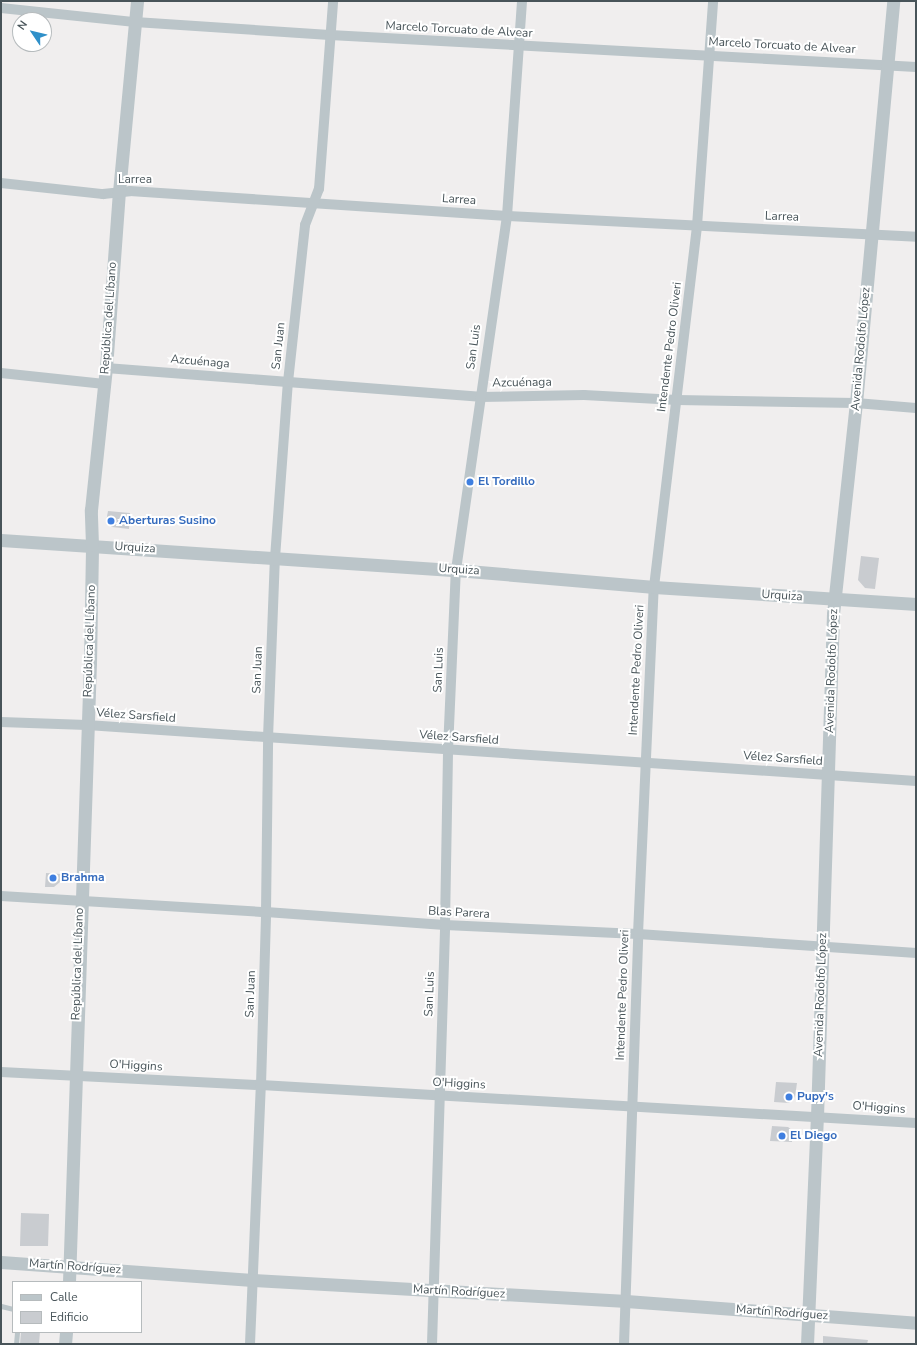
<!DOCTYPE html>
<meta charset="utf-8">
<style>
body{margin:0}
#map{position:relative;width:917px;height:1345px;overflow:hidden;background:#f0eeee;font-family:"Nunito Sans",sans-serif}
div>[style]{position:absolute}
.building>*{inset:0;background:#c9ccd0}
.service>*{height:5px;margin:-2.5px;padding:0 2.5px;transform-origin:2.5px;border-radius:2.5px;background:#bbc5c9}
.minor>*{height:10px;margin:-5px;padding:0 5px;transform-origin:5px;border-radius:5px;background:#bbc5c9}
.tertiary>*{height:13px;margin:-6.5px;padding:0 6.5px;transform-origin:6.5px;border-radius:6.5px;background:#bbc5c9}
.dots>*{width:11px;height:11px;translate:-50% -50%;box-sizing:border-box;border:2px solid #fff;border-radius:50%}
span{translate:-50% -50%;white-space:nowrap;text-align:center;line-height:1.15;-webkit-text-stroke:4px #fff;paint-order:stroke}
.street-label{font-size:12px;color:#485459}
.shop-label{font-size:12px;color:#366cbe;font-weight:700}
.left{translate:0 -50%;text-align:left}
.frame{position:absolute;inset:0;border:2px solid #485459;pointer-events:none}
.legend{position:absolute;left:12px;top:1281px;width:130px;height:52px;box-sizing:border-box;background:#fff;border:1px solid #b6bbbd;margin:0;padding:5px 7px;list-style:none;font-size:12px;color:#485459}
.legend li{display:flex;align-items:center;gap:8px;height:20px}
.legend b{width:20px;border:1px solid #b6bbbd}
.north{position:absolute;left:12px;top:12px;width:40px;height:40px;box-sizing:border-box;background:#fff;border:1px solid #b6bbbd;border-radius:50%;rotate:305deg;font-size:11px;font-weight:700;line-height:16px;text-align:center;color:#485459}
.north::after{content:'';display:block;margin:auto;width:14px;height:18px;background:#2f90c9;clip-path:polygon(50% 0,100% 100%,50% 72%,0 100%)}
</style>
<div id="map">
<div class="building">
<div style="clip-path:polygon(108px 511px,130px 513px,129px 529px,112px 527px,106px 522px)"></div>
<div style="clip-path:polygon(861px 556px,879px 558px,875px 589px,865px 588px,858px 580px)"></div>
<div style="clip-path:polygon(46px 873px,61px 874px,60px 882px,54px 887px,45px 887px)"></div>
<div style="clip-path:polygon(776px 1082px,797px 1083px,795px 1097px,789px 1103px,774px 1102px)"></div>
<div style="clip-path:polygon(772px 1126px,788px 1127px,793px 1131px,792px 1142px,770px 1141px)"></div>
<div style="clip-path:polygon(21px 1213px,49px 1214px,48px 1246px,20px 1246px)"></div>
<div style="clip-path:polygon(21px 1332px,40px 1332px,39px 1344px,20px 1344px)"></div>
<div style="clip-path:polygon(823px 1336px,868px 1340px,867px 1344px,823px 1344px)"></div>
</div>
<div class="service">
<div style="left:1px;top:1306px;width:12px;rotate:14deg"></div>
<div style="left:16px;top:1344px;width:12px;rotate:-85deg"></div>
</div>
<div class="minor">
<div style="left:1px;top:8px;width:135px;rotate:6deg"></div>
<div style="left:135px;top:22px;width:195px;rotate:3.8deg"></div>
<div style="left:330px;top:35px;width:587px;rotate:3.13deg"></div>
<div style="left:1px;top:183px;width:103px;rotate:6.2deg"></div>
<div style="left:103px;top:194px;width:27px;rotate:-6deg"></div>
<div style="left:130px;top:191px;width:378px;rotate:3.8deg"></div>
<div style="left:507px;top:216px;width:410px;rotate:2.9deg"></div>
<div style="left:106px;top:368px;width:375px;rotate:4.4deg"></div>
<div style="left:480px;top:397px;width:104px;rotate:-1.1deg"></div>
<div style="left:584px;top:395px;width:93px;rotate:3.1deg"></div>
<div style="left:677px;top:400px;width:179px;rotate:1deg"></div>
<div style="left:856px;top:403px;width:60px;rotate:4.8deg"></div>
<div style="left:1px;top:373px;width:104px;rotate:6.1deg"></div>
<div style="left:1px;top:722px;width:86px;rotate:2deg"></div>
<div style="left:87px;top:725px;width:831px;rotate:3.86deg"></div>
<div style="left:1px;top:896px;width:265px;rotate:3.5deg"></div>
<div style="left:266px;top:912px;width:179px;rotate:4.2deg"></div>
<div style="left:445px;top:925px;width:193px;rotate:2.7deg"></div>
<div style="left:638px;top:934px;width:279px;rotate:3.9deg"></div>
<div style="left:1px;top:1072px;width:260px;rotate:2.9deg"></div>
<div style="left:261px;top:1085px;width:656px;rotate:3.32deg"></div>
<div style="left:250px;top:1344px;width:259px;rotate:-87.6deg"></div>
<div style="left:261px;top:1085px;width:173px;rotate:-88.3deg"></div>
<div style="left:266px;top:912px;width:174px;rotate:-89.3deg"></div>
<div style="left:268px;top:738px;width:180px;rotate:-87.8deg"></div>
<div style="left:275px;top:558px;width:176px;rotate:-85.8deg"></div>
<div style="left:288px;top:382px;width:158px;rotate:-83.8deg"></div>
<div style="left:305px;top:225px;width:39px;rotate:-69deg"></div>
<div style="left:319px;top:189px;width:189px;rotate:-85.7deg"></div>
<div style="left:432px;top:1344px;width:419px;rotate:-88.2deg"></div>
<div style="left:445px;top:925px;width:175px;rotate:-89deg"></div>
<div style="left:448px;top:750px;width:180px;rotate:-87.5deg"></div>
<div style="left:456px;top:570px;width:358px;rotate:-81.8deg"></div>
<div style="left:507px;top:216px;width:216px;rotate:-86deg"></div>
<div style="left:624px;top:1344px;width:410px;rotate:-88deg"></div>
<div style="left:638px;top:934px;width:347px;rotate:-87.4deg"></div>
<div style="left:654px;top:587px;width:364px;rotate:-83.2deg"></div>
<div style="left:697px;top:226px;width:226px;rotate:-85.9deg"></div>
</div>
<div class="tertiary">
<div style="left:1px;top:540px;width:456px;rotate:3.8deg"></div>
<div style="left:456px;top:570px;width:199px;rotate:4.9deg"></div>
<div style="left:654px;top:587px;width:263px;rotate:3.7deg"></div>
<div style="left:1px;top:1262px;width:252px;rotate:4.1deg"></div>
<div style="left:252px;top:1280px;width:375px;rotate:3.2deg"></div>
<div style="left:626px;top:1301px;width:291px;rotate:4.3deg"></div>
<div style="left:69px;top:1282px;width:619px;rotate:-88.06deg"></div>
<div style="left:90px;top:663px;width:118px;rotate:-89deg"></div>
<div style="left:92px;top:545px;width:35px;rotate:-92deg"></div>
<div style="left:91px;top:510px;width:143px;rotate:-84deg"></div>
<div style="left:106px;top:368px;width:176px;rotate:-85.8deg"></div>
<div style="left:119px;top:192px;width:192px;rotate:-84.6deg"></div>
<div style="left:65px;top:1344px;width:12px;rotate:-85deg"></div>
<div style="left:807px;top:1344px;width:227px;rotate:-87.5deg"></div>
<div style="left:817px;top:1117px;width:503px;rotate:-88.18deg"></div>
<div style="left:833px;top:614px;width:212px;rotate:-83.8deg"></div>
<div style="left:856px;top:403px;width:404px;rotate:-84.7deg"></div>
</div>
<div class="dots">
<div style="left:470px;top:482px;background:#3f7fe0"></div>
<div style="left:111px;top:521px;background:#3f7fe0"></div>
<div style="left:53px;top:878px;background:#3f7fe0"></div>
<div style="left:789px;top:1097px;background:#3f7fe0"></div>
<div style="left:782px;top:1136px;background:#3f7fe0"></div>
</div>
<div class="street-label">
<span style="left:459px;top:30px;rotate:3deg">Marcelo Torcuato de Alvear</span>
<span style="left:782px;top:46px;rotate:3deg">Marcelo Torcuato de Alvear</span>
<span style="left:135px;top:180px">Larrea</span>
<span style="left:459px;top:200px;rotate:4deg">Larrea</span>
<span style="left:782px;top:217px;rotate:2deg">Larrea</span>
<span style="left:109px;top:318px;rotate:-86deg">República del Líbano</span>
<span style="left:279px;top:346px;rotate:-84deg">San Juan</span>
<span style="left:474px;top:347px;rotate:-82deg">San Luis</span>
<span style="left:670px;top:347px;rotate:-83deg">Intendente Pedro Oliveri</span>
<span style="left:861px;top:349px;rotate:-85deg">Avenida Rodolfo López</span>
<span style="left:200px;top:362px;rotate:5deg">Azcuénaga</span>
<span style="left:522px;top:383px;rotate:-1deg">Azcuénaga</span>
<span style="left:135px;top:548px;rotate:4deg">Urquiza</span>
<span style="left:459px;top:570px;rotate:4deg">Urquiza</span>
<span style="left:782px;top:596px;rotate:4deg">Urquiza</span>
<span style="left:90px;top:641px;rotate:-88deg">República del Líbano</span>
<span style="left:258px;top:670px;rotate:-88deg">San Juan</span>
<span style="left:439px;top:670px;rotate:-88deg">San Luis</span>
<span style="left:637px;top:670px;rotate:-87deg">Intendente Pedro Oliveri</span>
<span style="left:832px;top:671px;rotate:-88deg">Avenida Rodolfo López</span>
<span style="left:136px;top:716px;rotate:4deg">Vélez Sarsfield</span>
<span style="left:459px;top:738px;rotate:4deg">Vélez Sarsfield</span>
<span style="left:783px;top:759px;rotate:4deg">Vélez Sarsfield</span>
<span style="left:459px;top:913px;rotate:3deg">Blas Parera</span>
<span style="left:78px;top:964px;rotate:-88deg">República del Líbano</span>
<span style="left:251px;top:994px;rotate:-88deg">San Juan</span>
<span style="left:430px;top:994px;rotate:-88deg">San Luis</span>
<span style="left:623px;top:995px;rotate:-88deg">Intendente Pedro Oliveri</span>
<span style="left:821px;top:995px;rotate:-88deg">Avenida Rodolfo López</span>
<span style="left:136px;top:1066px;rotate:3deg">O'Higgins</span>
<span style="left:459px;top:1084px;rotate:3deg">O'Higgins</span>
<span style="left:879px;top:1108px;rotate:4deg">O'Higgins</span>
<span style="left:75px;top:1267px;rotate:4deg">Martín Rodríguez</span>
<span style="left:459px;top:1292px;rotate:3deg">Martín Rodríguez</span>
<span style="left:782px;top:1313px;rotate:4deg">Martín Rodríguez</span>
</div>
<div class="shop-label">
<span class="left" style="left:478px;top:482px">El Tordillo</span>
<span class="left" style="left:119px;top:521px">Aberturas Susino</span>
<span class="left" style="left:61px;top:878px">Brahma</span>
<span class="left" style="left:797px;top:1097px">Pupy's</span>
<span class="left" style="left:790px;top:1136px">El Diego</span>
</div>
<div class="frame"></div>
<ul class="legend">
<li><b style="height:5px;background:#bbc5c9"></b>Calle</li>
<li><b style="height:11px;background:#c9ccd0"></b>Edificio</li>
</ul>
<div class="north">N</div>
</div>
